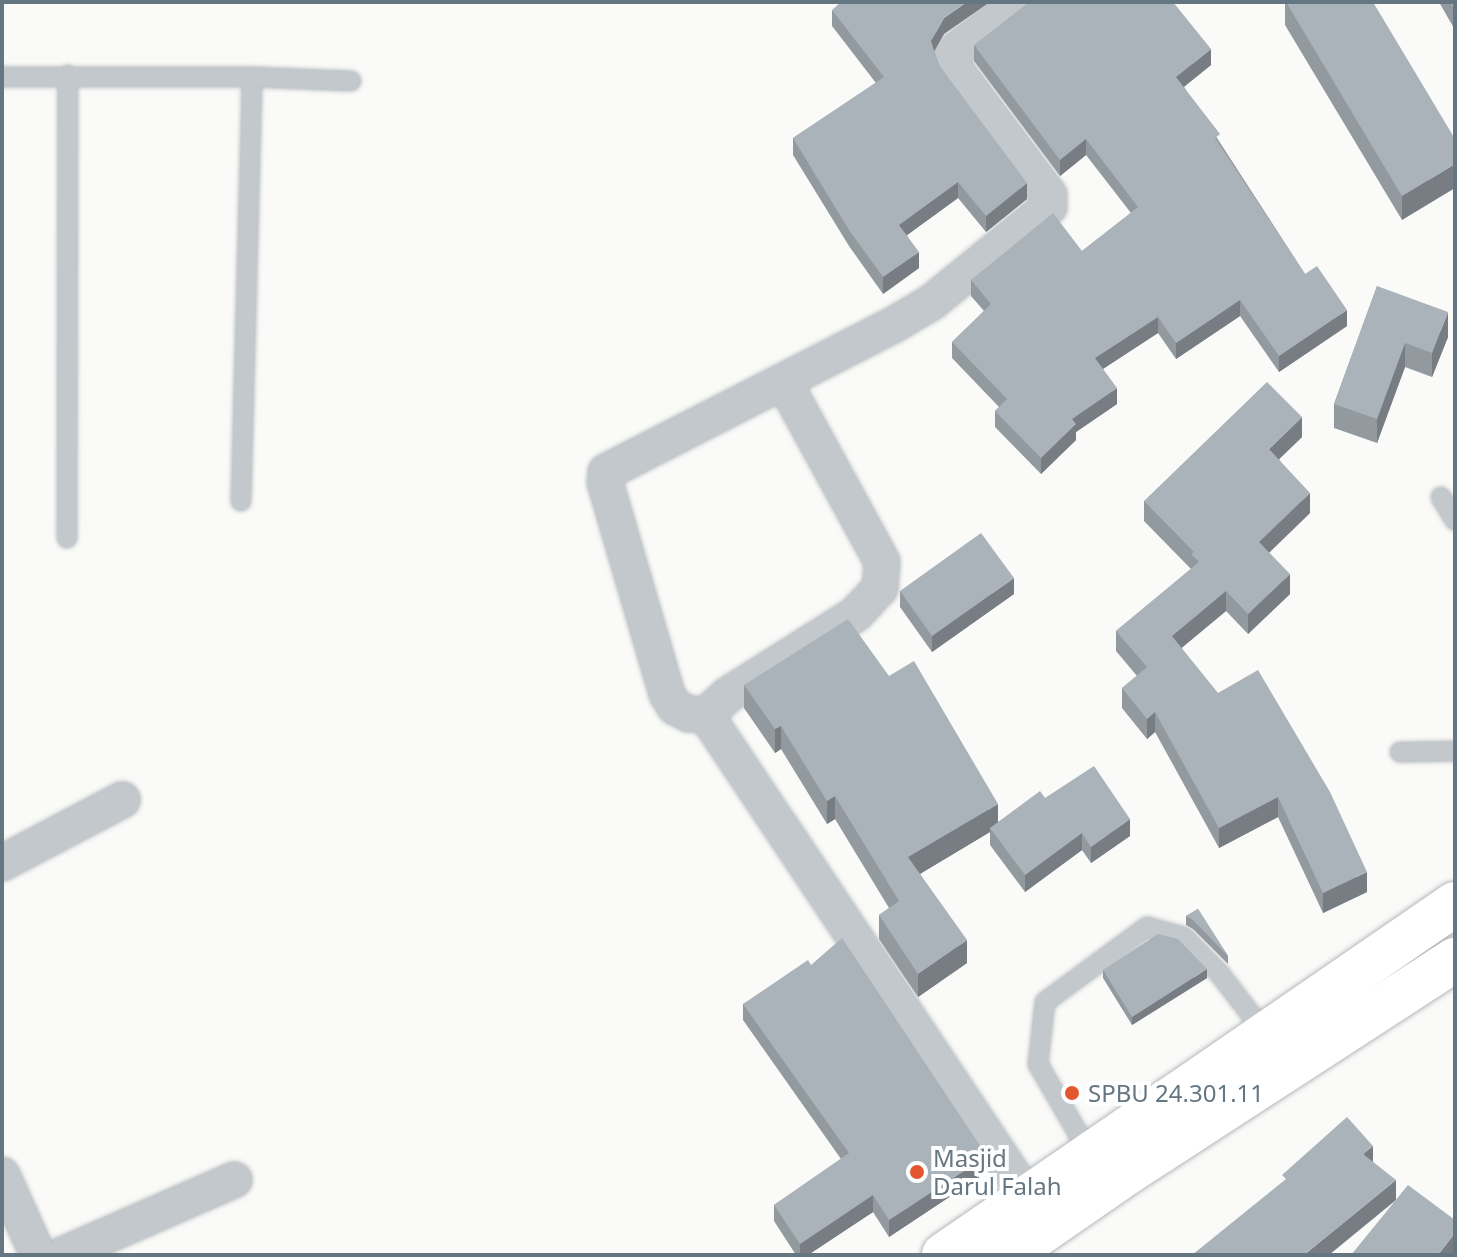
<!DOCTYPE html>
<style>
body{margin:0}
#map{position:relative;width:1457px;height:1257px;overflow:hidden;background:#fafaf8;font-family:"Noto Sans",sans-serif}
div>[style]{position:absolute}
.roads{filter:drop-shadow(0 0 2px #b4b9bd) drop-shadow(0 0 2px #b4b9bd)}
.service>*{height:18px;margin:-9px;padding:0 9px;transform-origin:9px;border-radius:9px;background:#c3c8cc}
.minor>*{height:34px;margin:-17px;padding:0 17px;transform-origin:17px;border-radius:17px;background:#c3c8cc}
.trunk>*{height:44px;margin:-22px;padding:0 22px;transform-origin:22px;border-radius:22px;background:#fff}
.wall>*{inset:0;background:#929a9f}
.shaded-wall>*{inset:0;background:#777d82}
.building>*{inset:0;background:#aab3b9}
.dots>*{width:22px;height:22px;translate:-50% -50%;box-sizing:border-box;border:4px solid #fff;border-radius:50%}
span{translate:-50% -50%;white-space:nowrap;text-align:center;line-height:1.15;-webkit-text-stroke:8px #fff;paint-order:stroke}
.poi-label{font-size:24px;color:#657683}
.left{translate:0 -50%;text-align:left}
.frame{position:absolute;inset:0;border:4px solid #657683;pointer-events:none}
</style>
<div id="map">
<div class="roads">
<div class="service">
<div style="left:2px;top:77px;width:250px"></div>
<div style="left:252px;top:77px;width:99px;rotate:2.3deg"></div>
<div style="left:1441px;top:497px;width:27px;rotate:59deg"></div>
<div style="left:241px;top:501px;width:424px;rotate:-88.5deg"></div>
<div style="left:67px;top:538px;width:463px;rotate:-89.9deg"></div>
<div style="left:1400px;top:752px;width:55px;rotate:-1deg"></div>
<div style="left:1090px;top:1154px;width:104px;rotate:-120deg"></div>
<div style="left:1038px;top:1064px;width:62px;rotate:-83.6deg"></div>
<div style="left:1045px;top:1002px;width:127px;rotate:-36.3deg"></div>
<div style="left:1147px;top:927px;width:38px;rotate:15deg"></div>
<div style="left:1184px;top:937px;width:50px;rotate:45.8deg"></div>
<div style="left:1219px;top:973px;width:77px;rotate:52.4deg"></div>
</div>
<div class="minor">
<div style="left:784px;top:382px;width:205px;rotate:61.4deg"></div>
<div style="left:882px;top:562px;width:26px;rotate:94deg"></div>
<div style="left:880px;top:588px;width:35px;rotate:133deg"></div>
<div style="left:856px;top:614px;width:151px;rotate:147.7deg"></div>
<div style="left:728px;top:695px;width:30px;rotate:138deg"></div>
<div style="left:706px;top:715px;width:17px;rotate:-177deg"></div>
<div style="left:689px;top:714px;width:16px;rotate:-153deg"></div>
<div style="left:675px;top:707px;width:15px;rotate:-122deg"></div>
<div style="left:667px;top:694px;width:221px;rotate:-106.3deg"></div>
<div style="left:605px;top:482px;width:10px;rotate:-84deg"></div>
<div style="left:606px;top:472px;width:325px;rotate:-27.1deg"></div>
<div style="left:895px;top:324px;width:43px;rotate:-30.7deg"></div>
<div style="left:932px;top:302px;width:151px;rotate:-39.1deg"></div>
<div style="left:1049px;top:207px;width:12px;rotate:-90deg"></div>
<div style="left:1049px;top:195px;width:157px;rotate:-126.7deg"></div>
<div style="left:955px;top:69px;width:12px;rotate:-110deg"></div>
<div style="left:951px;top:58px;width:9px;rotate:-58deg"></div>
<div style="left:956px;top:50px;width:80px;rotate:-36.9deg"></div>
<div style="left:706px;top:715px;width:604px;rotate:56.28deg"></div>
<div style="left:2px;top:863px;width:136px;rotate:-27.7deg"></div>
<div style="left:2px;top:1175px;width:88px;rotate:65.8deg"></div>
<div style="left:62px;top:1255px;width:188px;rotate:-23.6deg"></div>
</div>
<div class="trunk">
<div style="left:944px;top:1255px;width:620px;rotate:-34.48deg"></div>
<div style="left:1008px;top:1255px;width:146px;rotate:-34.7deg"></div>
<div style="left:1128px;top:1172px;width:390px;rotate:-33deg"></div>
</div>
</div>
<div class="wall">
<div style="clip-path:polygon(1285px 2px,1455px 139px,1402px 220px,1285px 25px)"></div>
<div style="clip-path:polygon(1439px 2px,1455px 2px,1455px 30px)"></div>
<div style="clip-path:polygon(832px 10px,944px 34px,934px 51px,939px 65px,1027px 199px,986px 232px,958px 198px,907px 235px,919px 268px,883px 294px,849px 246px,793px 155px,793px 138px,876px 83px,832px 26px)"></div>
<div style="clip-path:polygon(974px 45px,1211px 65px,1184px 87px,1305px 274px,1347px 326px,1279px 372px,1240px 316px,1176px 359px,1158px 333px,1103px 369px,1117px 404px,1076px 432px,1076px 440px,1041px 474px,995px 427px,995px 411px,999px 407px,952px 358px,952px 342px,984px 311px,971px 296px,971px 280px,1082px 251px,1131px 213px,1086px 155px,1060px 176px,974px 61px)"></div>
<div style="clip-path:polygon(1377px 286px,1448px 337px,1432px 377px,1405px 367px,1377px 443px,1334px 428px,1334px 404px)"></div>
<div style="clip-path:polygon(1302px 437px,1279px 459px,1310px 513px,1269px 553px,1290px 594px,1248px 634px,1226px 611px,1181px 648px,1367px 892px,1323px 913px,1278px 817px,1219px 848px,1155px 732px,1147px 739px,1122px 708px,1122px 688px,1137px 676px,1116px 651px,1116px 631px,1191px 569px,1144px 521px,1144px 501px)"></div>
<div style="clip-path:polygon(900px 591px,1014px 594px,932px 652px,900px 607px)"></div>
<div style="clip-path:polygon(889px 676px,998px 822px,1045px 798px,1130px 836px,1091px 863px,1082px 850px,1025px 892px,990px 845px,990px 832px,920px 874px,967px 963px,918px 997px,879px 939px,879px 915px,889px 908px,835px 819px,827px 824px,781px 749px,775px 753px,744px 708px,744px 685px)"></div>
<div style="clip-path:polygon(1198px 909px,1228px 956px,1228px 964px,1193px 929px,1186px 925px,1186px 916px)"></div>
<div style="clip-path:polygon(811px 965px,987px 1172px,889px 1237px,873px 1212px,808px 1255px,796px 1255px,774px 1221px,774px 1205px,841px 1159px,743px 1020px,743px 1004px)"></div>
<div style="clip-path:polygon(1103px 970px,1207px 978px,1132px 1025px,1103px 978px)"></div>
</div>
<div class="shaded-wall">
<div style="clip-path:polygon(967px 2px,990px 2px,944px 34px,931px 57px,931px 41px,944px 18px)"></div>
<div style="clip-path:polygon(1211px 49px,1211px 65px,1176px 93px,1176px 77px)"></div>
<div style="clip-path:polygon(1086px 139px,1086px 155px,1060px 176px,1060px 160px)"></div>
<div style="clip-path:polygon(1455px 164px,1455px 188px,1402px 220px,1402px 196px)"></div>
<div style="clip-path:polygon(958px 182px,958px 198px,899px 241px,899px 225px)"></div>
<div style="clip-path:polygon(1027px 183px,1027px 199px,986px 232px,986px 216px)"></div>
<div style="clip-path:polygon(919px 252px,919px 268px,883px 294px,883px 277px)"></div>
<div style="clip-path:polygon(1240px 300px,1240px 316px,1176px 359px,1176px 343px)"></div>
<div style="clip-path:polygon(1347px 310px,1347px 326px,1279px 372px,1279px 356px)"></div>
<div style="clip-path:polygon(1448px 312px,1448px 337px,1432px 377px,1432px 353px)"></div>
<div style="clip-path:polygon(1158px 317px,1158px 333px,1095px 374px,1095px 358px)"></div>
<div style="clip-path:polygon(1405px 343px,1405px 367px,1377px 443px,1377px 419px)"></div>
<div style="clip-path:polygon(1117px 388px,1117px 404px,1076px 432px,1076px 440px,1041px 474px,1041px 458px,1072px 419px)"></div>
<div style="clip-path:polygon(1302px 417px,1302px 437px,1269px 469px,1269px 449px)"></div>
<div style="clip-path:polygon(1310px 493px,1310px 513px,1259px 562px,1259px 542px)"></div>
<div style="clip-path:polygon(1290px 574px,1290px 594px,1248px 634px,1248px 614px)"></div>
<div style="clip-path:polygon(1014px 578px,1014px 594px,932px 652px,932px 636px)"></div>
<div style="clip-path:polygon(1226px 591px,1226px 611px,1172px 656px,1172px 636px)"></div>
<div style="clip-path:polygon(1155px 712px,1155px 732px,1147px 739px,1147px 719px)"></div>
<div style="clip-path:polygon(781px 726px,781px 749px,775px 753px,775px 729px)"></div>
<div style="clip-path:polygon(835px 796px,835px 819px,827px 824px,827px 801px)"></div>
<div style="clip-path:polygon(1278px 797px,1278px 817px,1219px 848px,1219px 828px)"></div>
<div style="clip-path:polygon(998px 804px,998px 828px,990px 828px,990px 832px,908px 881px,908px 857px)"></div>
<div style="clip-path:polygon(1130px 819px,1130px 836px,1091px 863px,1091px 847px)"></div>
<div style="clip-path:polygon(1082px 833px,1082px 850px,1025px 892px,1025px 875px)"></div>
<div style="clip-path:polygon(1367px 872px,1367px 892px,1323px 913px,1323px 893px)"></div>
<div style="clip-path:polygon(967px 940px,967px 963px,918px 997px,918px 974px)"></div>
<div style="clip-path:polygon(1207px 969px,1207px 978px,1132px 1025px,1132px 1017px)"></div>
<div style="clip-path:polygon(1373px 1146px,1373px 1166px,1363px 1154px)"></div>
<div style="clip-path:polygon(987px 1156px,987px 1172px,889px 1237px,889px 1220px)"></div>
<div style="clip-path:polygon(1396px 1180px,1396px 1200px,1329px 1255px,1304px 1255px)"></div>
<div style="clip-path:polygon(873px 1195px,873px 1212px,808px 1255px,800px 1255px,800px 1244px)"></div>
<div style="clip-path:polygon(1455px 1233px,1455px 1255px,1438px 1255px)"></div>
</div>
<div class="building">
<div style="clip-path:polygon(841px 2px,967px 2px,944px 18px,931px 41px,939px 65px,1027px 183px,986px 216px,958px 182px,899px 225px,919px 252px,883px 277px,849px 230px,793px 138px,884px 77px,832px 10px)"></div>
<div style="clip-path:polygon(1029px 2px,1173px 2px,1211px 49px,1176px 77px,1220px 134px,1215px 138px,1305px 274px,1317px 266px,1347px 310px,1279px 356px,1240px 300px,1176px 343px,1158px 317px,1095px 358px,1117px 388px,1072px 419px,1076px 424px,1041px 458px,995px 411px,1007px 399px,952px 342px,991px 304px,971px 280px,1053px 213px,1082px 251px,1138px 207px,1086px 139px,1060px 160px,974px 45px)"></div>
<div style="clip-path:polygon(1286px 2px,1373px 2px,1455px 139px,1455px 164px,1402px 196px)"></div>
<div style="clip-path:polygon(1450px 2px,1455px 2px,1455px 11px)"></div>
<div style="clip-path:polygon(1377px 286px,1448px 312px,1432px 353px,1405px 343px,1377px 419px,1334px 404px)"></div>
<div style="clip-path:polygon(1267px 382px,1302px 417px,1269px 449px,1310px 493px,1259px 542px,1290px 574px,1248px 614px,1226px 591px,1172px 636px,1218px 693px,1258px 670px,1330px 792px,1367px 872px,1323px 893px,1278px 797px,1219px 828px,1155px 712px,1147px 719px,1122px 688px,1147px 667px,1116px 631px,1199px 562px,1191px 554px,1194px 552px,1144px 501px)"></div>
<div style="clip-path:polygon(981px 533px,1014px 578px,932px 636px,900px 591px)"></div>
<div style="clip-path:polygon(848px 619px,889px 676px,914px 661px,998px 804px,908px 857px,967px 940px,918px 974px,879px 915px,899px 901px,835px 796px,827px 801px,781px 726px,775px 729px,744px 685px)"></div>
<div style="clip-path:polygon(1094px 766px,1130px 819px,1091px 847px,1082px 833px,1025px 875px,990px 828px,1040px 791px,1045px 798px)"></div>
<div style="clip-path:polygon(1198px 909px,1228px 956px,1193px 920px,1186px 916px)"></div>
<div style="clip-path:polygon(1158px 934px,1178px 939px,1207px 969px,1132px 1017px,1103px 970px)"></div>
<div style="clip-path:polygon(842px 938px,987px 1156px,889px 1220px,873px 1195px,800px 1244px,774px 1205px,849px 1153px,743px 1004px,808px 960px,811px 965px)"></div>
<div style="clip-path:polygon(1347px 1117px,1373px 1146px,1363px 1154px,1396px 1180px,1304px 1255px,1192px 1255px,1286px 1179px,1282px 1175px)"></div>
<div style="clip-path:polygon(1408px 1185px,1455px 1220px,1455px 1233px,1438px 1255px,1351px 1255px)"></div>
</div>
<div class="dots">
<div style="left:1072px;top:1093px;background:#e4572e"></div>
<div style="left:917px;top:1172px;background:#e4572e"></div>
</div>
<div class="poi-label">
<span class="left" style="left:1088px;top:1093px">SPBU 24.301.11</span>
<span class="left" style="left:933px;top:1172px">Masjid<br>Darul Falah</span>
</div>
<div class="frame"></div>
</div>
